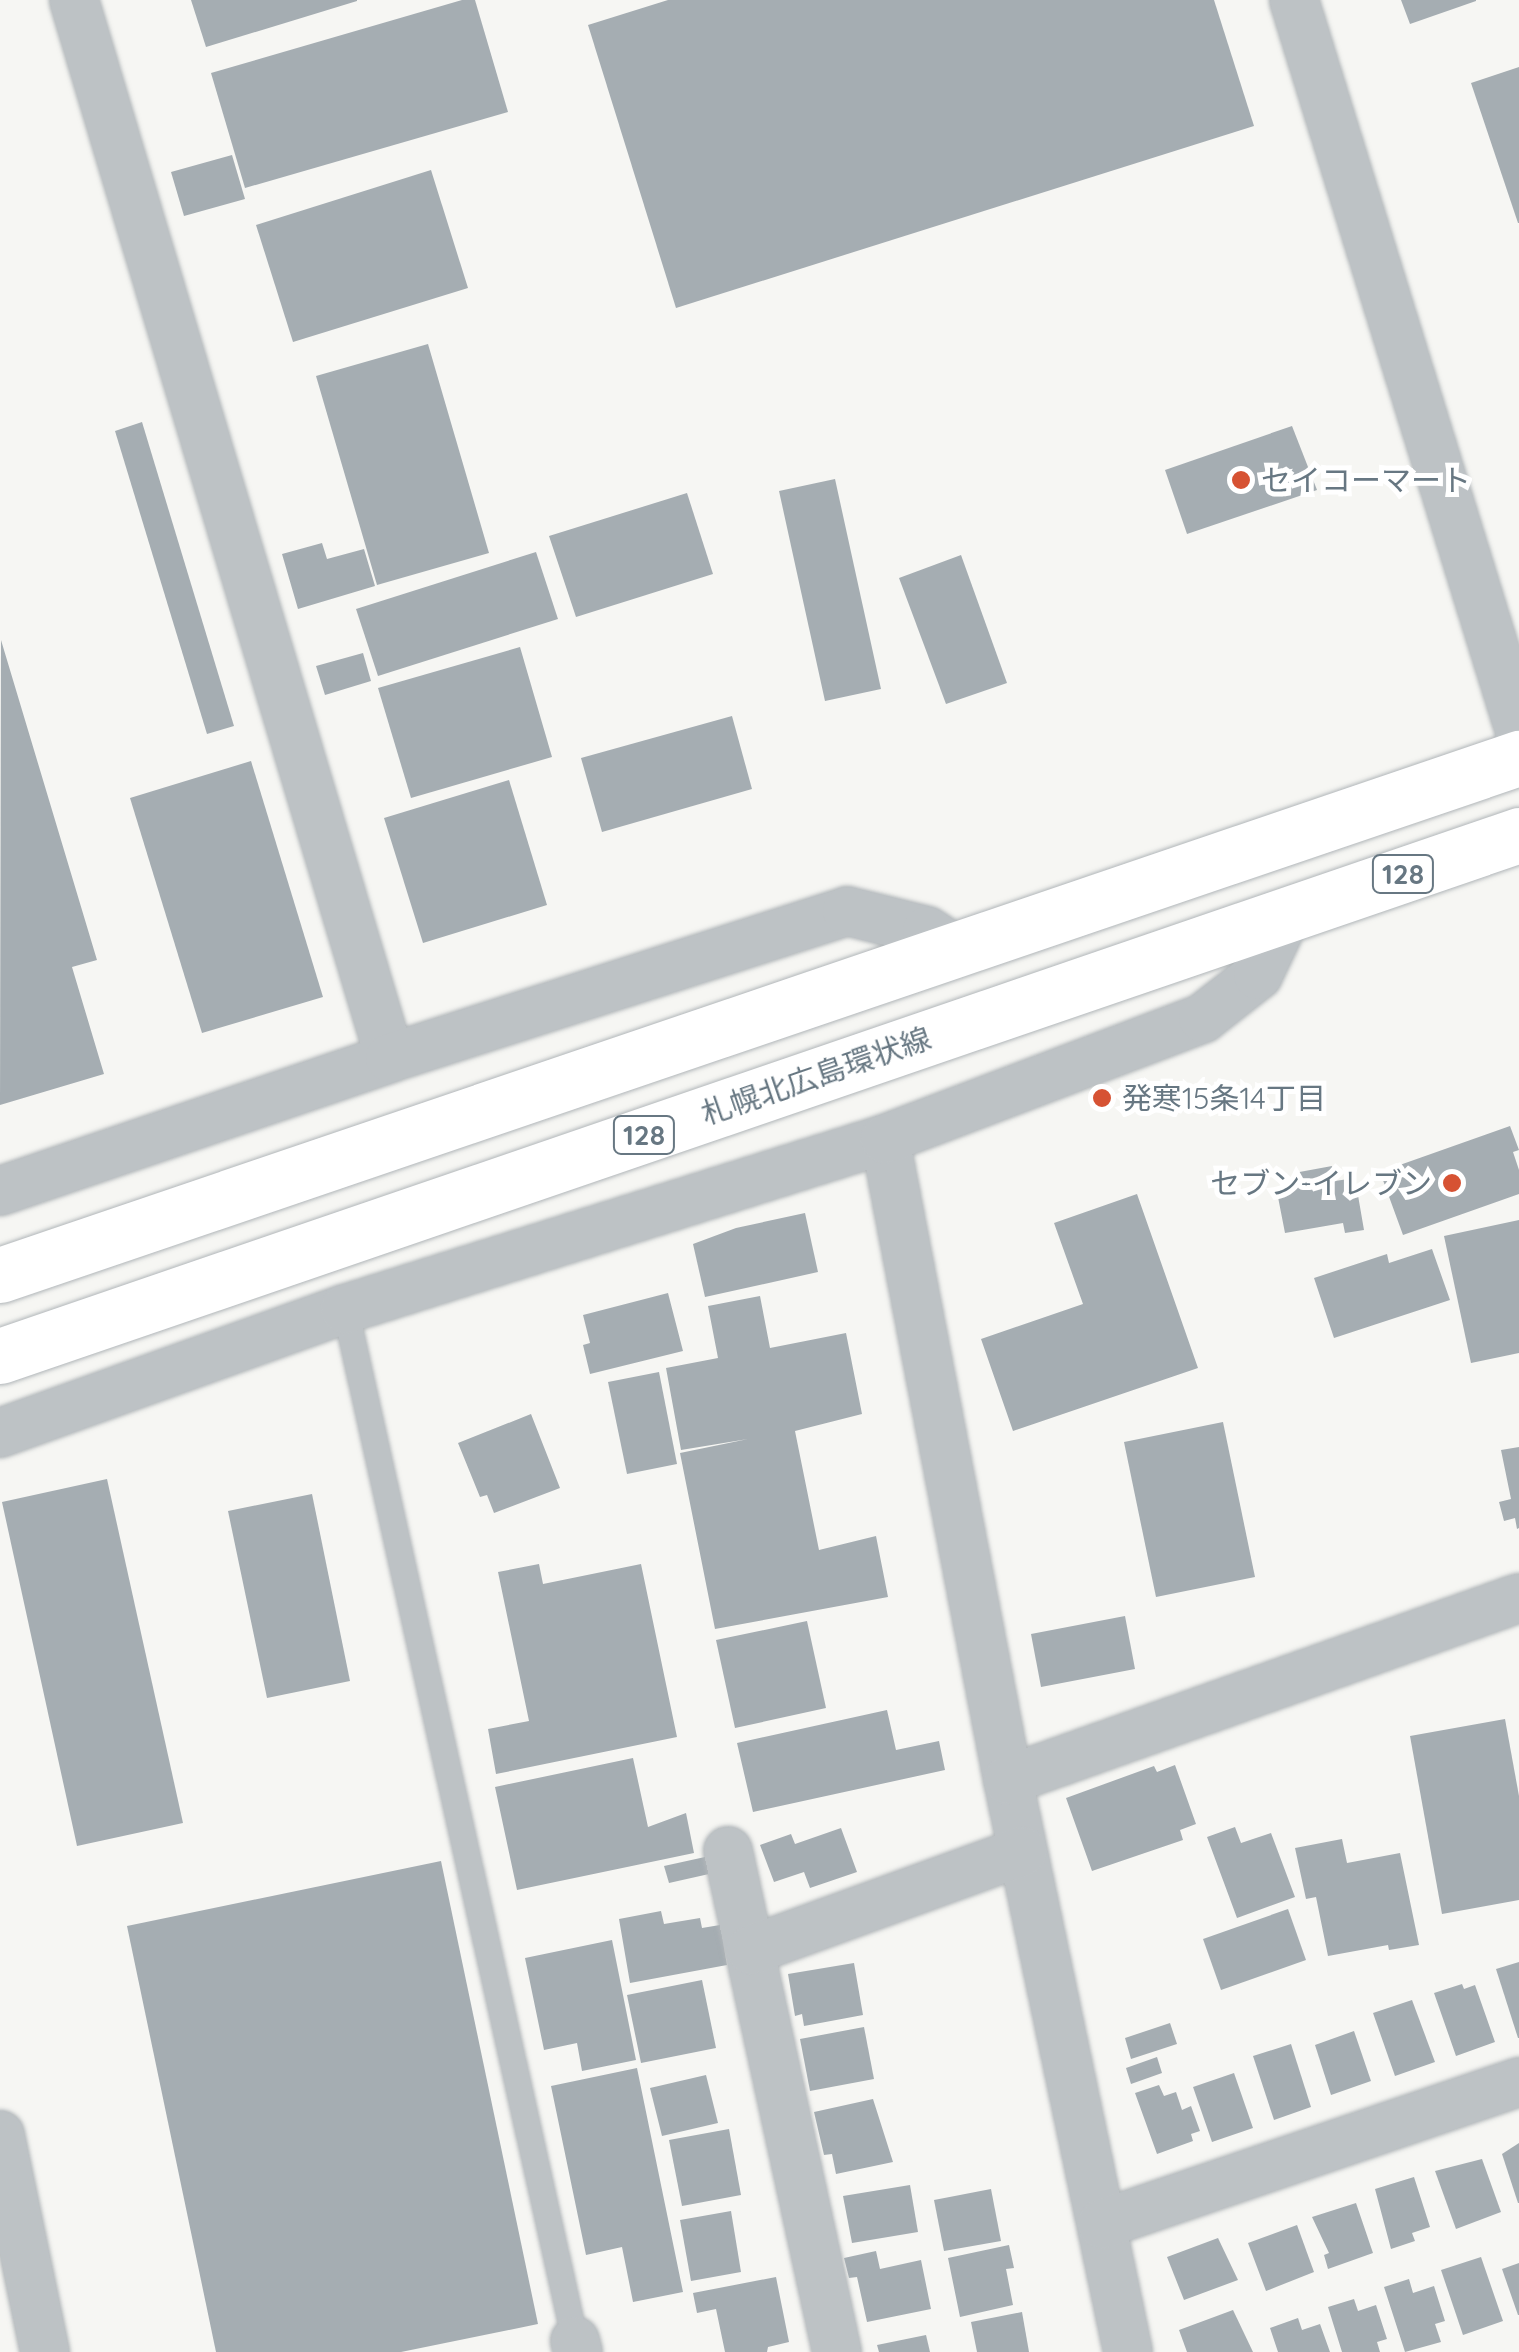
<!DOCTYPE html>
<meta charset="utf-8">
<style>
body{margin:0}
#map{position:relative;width:1519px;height:2352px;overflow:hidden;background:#f6f6f3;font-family:Quicksand,"Noto Sans JP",sans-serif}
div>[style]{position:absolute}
.building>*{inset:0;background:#a5adb2}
.roads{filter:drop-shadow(0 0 2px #b1b6b9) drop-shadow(0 0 2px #b1b6b9)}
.service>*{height:25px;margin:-12.5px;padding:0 12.5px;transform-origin:12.5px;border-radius:12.5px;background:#bdc2c5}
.minor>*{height:48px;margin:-24px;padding:0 24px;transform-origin:24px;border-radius:24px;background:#bdc2c5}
.primary>*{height:55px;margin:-27.5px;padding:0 27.5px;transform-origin:27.5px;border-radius:27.5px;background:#fff}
.dots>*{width:28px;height:28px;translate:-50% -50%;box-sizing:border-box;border:5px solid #fff;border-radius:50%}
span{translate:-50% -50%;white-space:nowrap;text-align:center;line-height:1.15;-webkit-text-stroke:10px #fff;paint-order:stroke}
.shield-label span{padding:2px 8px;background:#fff;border:2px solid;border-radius:8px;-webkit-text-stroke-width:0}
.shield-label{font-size:28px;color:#677782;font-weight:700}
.poi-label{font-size:30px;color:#677782}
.left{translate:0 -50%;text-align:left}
.right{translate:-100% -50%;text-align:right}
.street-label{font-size:30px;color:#677782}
</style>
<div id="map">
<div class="building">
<div style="clip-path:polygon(191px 0,357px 0,357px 1px,206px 47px)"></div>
<div style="clip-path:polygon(462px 0,475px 0,508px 112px,245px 188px,211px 73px)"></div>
<div style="clip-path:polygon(668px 0,1214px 0,1254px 126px,676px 308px,588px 25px)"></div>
<div style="clip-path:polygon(1401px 0,1476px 0,1476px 1px,1410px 24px)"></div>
<div style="clip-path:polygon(1519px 67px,1519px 223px,1518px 223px,1471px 83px)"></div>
<div style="clip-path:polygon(232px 155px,245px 199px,184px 216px,171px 172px)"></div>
<div style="clip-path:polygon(431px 170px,468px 288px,293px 342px,256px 225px)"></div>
<div style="clip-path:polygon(428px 344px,489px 553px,377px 585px,316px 376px)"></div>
<div style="clip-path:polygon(142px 422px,234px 726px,207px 734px,115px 431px)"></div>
<div style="clip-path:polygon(1292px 426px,1317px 490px,1187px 534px,1165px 470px)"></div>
<div style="clip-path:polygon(835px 479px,881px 689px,825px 701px,779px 491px)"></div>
<div style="clip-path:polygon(687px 493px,713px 574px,576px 617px,549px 536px)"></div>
<div style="clip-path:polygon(322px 543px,327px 559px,364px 549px,375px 586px,298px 609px,282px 554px)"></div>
<div style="clip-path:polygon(536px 552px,558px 619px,378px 676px,356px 609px)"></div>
<div style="clip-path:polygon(961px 555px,1007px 683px,946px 704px,899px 578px)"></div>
<div style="clip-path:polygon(1px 640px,97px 960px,72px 967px,104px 1074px,0 1105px)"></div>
<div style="clip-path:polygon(520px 647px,552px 757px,411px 798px,378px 688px)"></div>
<div style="clip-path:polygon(363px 653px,371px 681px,325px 695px,316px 666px)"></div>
<div style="clip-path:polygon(732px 716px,752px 789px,602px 832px,581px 758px)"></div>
<div style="clip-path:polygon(251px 761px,323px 997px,202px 1033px,130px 798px)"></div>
<div style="clip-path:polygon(509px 780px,547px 905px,423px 943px,384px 818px)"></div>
<div style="clip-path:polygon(1510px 1126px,1519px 1150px,1513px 1152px,1519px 1170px,1519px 1194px,1403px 1235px,1380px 1172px)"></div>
<div style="clip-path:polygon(1332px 1166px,1335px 1181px,1355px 1178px,1364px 1230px,1345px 1233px,1343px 1223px,1285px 1233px,1277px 1192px,1297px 1189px,1294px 1173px)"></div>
<div style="clip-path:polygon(1137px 1194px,1198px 1368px,1013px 1431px,981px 1339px,1083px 1304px,1054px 1223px)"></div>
<div style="clip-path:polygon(805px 1213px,818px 1272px,705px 1297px,693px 1244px,736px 1228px)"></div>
<div style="clip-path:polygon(1519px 1220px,1519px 1353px,1471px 1363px,1444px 1236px)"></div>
<div style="clip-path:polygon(1432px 1249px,1450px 1300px,1334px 1338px,1314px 1278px,1387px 1254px,1389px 1263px)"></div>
<div style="clip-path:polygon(668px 1293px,683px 1351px,590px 1374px,583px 1345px,590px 1343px,583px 1315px)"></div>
<div style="clip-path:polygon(760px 1296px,770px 1348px,846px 1333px,862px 1414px,795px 1431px,819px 1550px,876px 1536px,888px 1597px,715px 1629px,680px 1453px,748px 1439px,681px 1450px,666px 1368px,718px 1358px,708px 1306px)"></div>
<div style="clip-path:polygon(659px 1372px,677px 1464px,627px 1474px,608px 1382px)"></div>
<div style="clip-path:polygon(531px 1414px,560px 1488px,494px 1513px,487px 1495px,480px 1497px,458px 1443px)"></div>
<div style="clip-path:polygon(1223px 1422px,1255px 1577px,1156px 1597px,1124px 1442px)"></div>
<div style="clip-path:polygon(1519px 1447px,1519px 1528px,1517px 1529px,1515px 1518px,1504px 1521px,1499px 1502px,1511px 1499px,1501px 1450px)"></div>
<div style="clip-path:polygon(107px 1479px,183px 1823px,77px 1846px,2px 1502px)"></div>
<div style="clip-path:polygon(312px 1494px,350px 1681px,267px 1698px,228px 1511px)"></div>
<div style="clip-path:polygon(539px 1564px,543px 1584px,641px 1564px,677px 1737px,496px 1774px,488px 1729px,529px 1721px,498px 1572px)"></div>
<div style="clip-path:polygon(1125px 1616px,1135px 1669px,1041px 1687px,1031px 1634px)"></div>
<div style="clip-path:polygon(807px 1621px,826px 1708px,735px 1728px,716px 1640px)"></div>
<div style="clip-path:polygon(887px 1710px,896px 1750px,939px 1741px,945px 1770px,753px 1812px,737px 1743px)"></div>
<div style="clip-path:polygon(1505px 1719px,1519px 1796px,1519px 1900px,1442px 1914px,1410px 1736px)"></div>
<div style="clip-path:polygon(633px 1758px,648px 1827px,686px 1813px,694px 1853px,517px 1890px,495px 1787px)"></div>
<div style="clip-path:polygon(1175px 1765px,1196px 1824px,1180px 1830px,1183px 1840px,1092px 1871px,1066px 1798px,1154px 1766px,1157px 1772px)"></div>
<div style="clip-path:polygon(1235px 1827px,1241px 1843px,1271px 1833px,1295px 1897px,1237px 1918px,1207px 1837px)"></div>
<div style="clip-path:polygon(841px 1828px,857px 1872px,810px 1888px,804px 1872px,774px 1882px,760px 1845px,791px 1834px,795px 1844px)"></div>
<div style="clip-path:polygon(1342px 1839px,1347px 1863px,1400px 1853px,1419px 1945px,1389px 1950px,1388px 1945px,1328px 1956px,1316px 1897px,1306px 1899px,1295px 1848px)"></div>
<div style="clip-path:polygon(705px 1857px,709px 1874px,669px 1883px,664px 1866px)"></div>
<div style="clip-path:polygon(441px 1861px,538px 2324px,401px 2352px,216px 2352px,127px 1926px)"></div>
<div style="clip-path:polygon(1288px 1909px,1306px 1960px,1221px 1990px,1203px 1939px)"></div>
<div style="clip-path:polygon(661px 1911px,664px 1924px,700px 1918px,702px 1928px,720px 1925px,727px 1965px,630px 1983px,619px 1919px)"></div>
<div style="clip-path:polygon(612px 1940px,636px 2060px,582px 2071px,577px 2043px,544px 2050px,525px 1958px)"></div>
<div style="clip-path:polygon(1519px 1962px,1519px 2038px,1518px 2038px,1496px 1969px)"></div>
<div style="clip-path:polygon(854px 1963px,863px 2015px,804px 2026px,802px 2014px,795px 2016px,788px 1974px)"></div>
<div style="clip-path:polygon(702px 1980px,716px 2048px,641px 2063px,627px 1995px)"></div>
<div style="clip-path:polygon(1462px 1984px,1464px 1989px,1475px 1985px,1495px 2042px,1456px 2056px,1434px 1993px)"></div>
<div style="clip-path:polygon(1412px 2000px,1435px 2062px,1395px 2076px,1373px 2013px)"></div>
<div style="clip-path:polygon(1170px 2023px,1177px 2044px,1131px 2059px,1125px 2038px)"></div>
<div style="clip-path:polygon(864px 2027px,874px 2079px,810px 2091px,800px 2039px)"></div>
<div style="clip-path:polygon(1354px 2031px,1371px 2081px,1331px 2095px,1315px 2045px)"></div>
<div style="clip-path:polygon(1291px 2044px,1311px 2107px,1274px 2120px,1253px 2056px)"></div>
<div style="clip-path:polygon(1157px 2057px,1162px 2073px,1131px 2084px,1126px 2068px)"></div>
<div style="clip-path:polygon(637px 2068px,683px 2292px,633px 2302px,622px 2247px,586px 2255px,551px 2086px)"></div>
<div style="clip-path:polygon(1234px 2073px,1253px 2128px,1212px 2142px,1193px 2087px)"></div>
<div style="clip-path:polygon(706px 2075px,718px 2123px,662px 2136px,650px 2088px)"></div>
<div style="clip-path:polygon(1159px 2085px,1164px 2096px,1176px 2092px,1182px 2110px,1191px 2106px,1200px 2131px,1191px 2134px,1193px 2141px,1157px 2154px,1135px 2093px)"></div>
<div style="clip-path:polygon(873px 2099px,893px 2162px,836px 2174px,832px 2154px,824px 2155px,814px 2112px)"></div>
<div style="clip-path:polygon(729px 2129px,741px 2195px,682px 2206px,669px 2140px)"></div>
<div style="clip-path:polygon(1519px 2143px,1519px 2203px,1518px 2203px,1502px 2154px)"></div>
<div style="clip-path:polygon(1482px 2159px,1501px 2212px,1456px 2229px,1435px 2171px)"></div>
<div style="clip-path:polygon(1414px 2177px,1430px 2227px,1412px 2233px,1415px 2241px,1391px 2249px,1375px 2189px)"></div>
<div style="clip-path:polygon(910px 2185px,918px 2232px,852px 2243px,843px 2196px)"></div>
<div style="clip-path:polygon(991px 2189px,1001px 2241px,944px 2251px,934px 2200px)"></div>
<div style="clip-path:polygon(1356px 2203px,1373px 2253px,1328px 2269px,1324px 2255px,1329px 2253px,1312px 2217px)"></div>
<div style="clip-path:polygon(731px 2211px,741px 2272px,691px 2281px,680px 2220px)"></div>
<div style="clip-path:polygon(1297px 2225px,1314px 2272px,1266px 2291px,1248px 2243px)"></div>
<div style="clip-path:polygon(1218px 2238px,1238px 2280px,1184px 2300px,1167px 2257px)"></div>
<div style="clip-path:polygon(1009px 2245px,1014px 2268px,1006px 2269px,1013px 2305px,960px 2317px,948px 2258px)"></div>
<div style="clip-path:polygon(876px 2251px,880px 2269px,921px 2260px,931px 2309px,867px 2322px,857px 2277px,849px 2278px,844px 2258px)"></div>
<div style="clip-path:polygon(1481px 2257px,1503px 2321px,1463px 2335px,1441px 2270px)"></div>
<div style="clip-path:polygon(1519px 2263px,1519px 2315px,1518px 2315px,1502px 2269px)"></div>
<div style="clip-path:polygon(776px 2277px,789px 2342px,768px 2347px,767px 2352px,725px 2352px,716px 2309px,697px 2313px,693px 2293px)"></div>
<div style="clip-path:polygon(1409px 2279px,1413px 2293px,1434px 2286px,1445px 2321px,1435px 2324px,1441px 2342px,1405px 2352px,1384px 2287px)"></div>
<div style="clip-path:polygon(1354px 2299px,1358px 2311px,1376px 2305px,1387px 2339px,1377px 2342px,1380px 2352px,1342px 2352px,1328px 2307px)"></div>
<div style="clip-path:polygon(1233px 2310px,1253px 2352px,1187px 2352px,1179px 2330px)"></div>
<div style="clip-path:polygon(1022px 2312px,1029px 2352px,977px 2352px,971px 2322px)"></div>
<div style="clip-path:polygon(1298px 2318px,1302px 2330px,1320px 2324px,1330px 2352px,1278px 2352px,1270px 2328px)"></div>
<div style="clip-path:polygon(926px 2335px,930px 2352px,879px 2352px,877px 2345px)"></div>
</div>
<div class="roads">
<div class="service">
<div style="left:345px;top:1309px;width:1057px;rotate:77.44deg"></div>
</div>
<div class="minor">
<div style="left:74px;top:0;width:1104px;rotate:73.37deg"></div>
<div style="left:1294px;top:0;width:762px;rotate:72.83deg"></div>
<div style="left:885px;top:1139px;width:653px;rotate:79.14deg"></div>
<div style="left:1008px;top:1780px;width:584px;rotate:78.15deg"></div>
<div style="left:0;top:1191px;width:412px;rotate:-18.8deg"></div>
<div style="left:390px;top:1058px;width:480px;rotate:-17.8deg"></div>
<div style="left:847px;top:911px;width:82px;rotate:14deg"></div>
<div style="left:927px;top:931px;width:38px;rotate:33deg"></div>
<div style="left:0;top:1433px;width:367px;rotate:-19.8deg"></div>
<div style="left:345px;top:1309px;width:566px;rotate:-17.47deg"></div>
<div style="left:885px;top:1139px;width:340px;rotate:-20.8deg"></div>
<div style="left:1203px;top:1018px;width:70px;rotate:-38deg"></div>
<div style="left:1258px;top:975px;width:68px;rotate:-64.6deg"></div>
<div style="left:1008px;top:1780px;width:542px;rotate:-19.6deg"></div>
<div style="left:728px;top:1851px;width:513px;rotate:77.73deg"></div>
<div style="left:751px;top:1950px;width:289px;rotate:-20deg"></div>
<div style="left:0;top:2135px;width:222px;rotate:78.3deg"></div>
<div style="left:1102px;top:2224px;width:441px;rotate:-18.8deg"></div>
<div style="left:575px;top:2341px;width:11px;rotate:75deg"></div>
</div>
<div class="primary">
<div style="left:0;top:1275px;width:1605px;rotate:-18.8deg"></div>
<div style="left:0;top:1356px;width:1606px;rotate:-18.93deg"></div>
</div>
</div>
<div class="dots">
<div style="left:1241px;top:480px;background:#d65233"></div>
<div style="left:1102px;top:1098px;background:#d65233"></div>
<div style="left:1452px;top:1183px;background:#d65233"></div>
</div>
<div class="shield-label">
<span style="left:1403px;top:874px">128</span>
<span style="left:644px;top:1135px">128</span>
</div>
<div class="poi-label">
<span class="left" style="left:1261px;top:480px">セイコーマート</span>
<span class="left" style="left:1122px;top:1098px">発寒15条14丁目</span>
<span class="right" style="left:1432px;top:1183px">セブン-イレブン</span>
</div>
<div class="street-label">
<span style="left:816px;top:1076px;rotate:-19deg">札幌北広島環状線</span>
</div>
</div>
